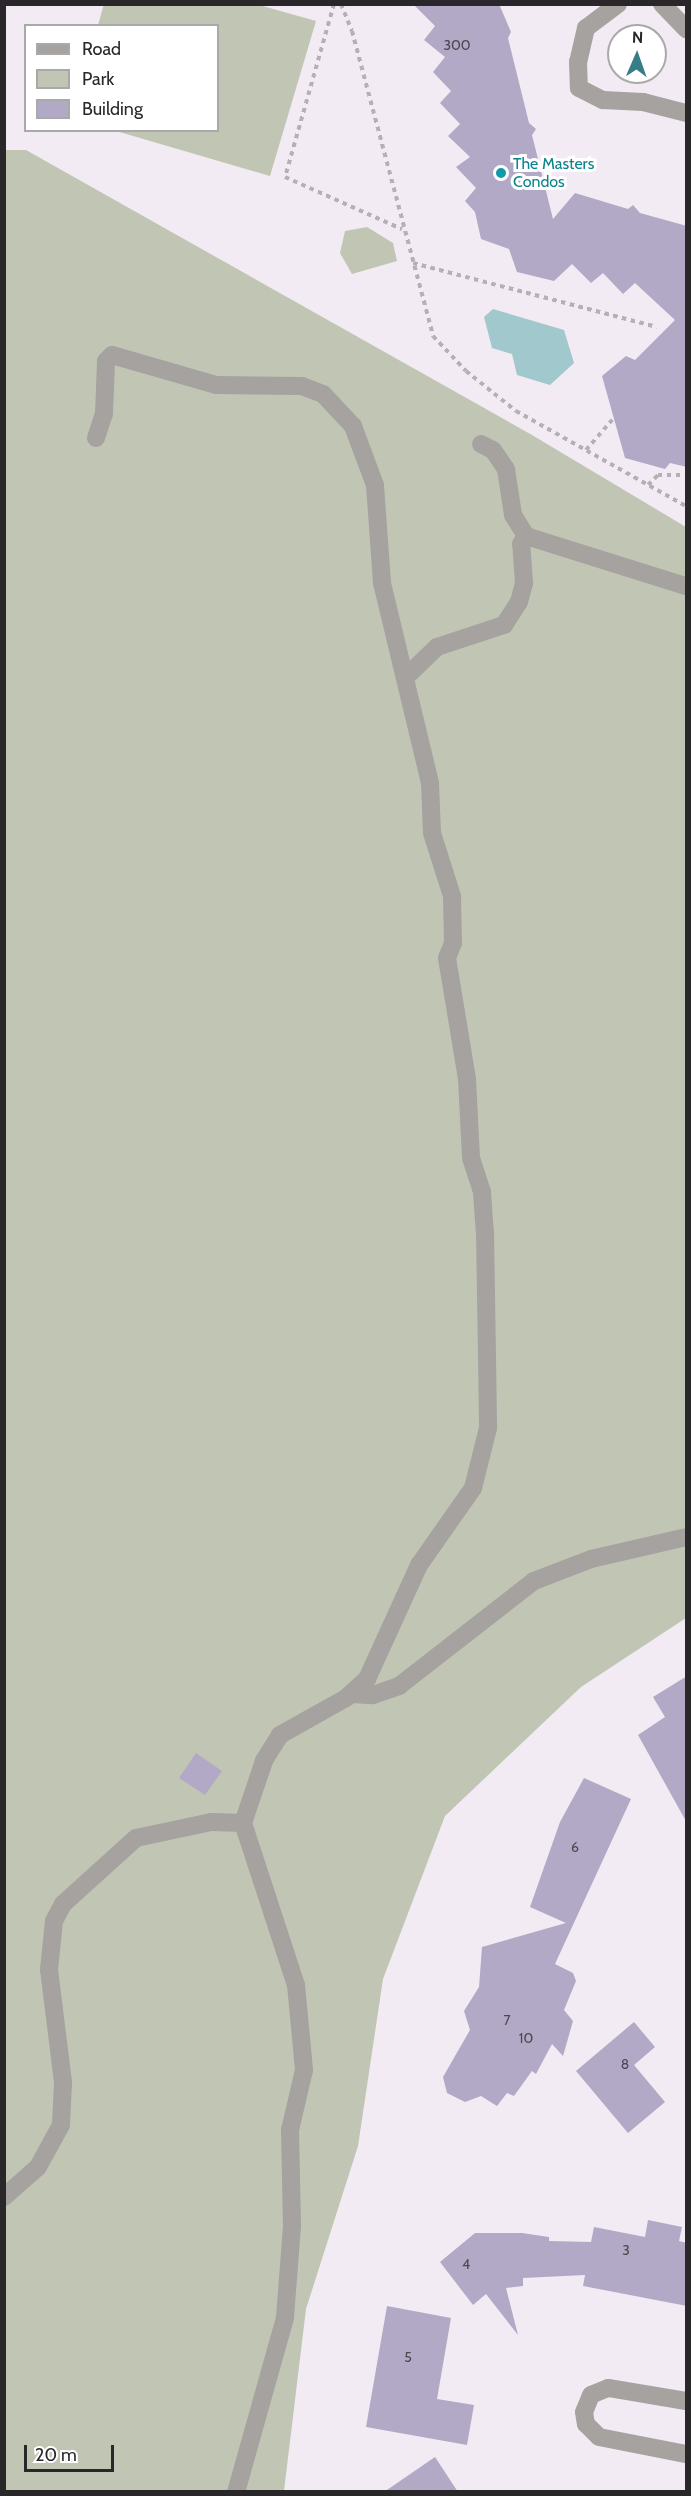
<!DOCTYPE html>
<style>
body{margin:0}
#map{position:relative;width:691px;height:2496px;overflow:hidden;background:#f2ebf3;font-family:Cabin,sans-serif}
div>[style]{position:absolute}
.green>*{inset:0;background:#c1c6b4}
.water>*{inset:0;background:#a1c8cd}
.building>*{inset:0;background:#b2a9c6}
.path>*{height:4px;margin-top:-2px;transform-origin:0;background:repeating-linear-gradient(90deg,#b5afb6 0 4.5px,transparent 0 9px)}
.minor>*{height:18px;margin:-9px;padding:0 9px;transform-origin:9px;border-radius:9px;background:#a6a29f}
.dots>*{width:16px;height:16px;translate:-50% -50%;box-sizing:border-box;border:3px solid #fff;border-radius:50%}
span{translate:-50% -50%;white-space:nowrap;text-align:center;line-height:1.15;-webkit-text-stroke:6px #fff;paint-order:stroke}
.number-label{font-size:14px;color:#4c4851}
.number-label span{-webkit-text-stroke-width:0}
.culture-label{font-size:16px;color:#0d838f}
.left{translate:0 -50%;text-align:left}
.frame{position:absolute;inset:0;border:6px solid #2a272a;pointer-events:none}
.legend{position:absolute;left:24px;top:24px;width:195px;height:108px;box-sizing:border-box;background:#fff;border:2px solid #aaa9aa;margin:0;padding:8px 10px;list-style:none;font-size:18px;color:#2a272a}
.legend li{display:flex;align-items:center;gap:12px;height:30px}
.legend b{width:30px;border:2px solid #aaa9aa}
.north{position:absolute;left:607px;top:24px;width:60px;height:60px;box-sizing:border-box;background:#fff;border:2px solid #aaa9aa;border-radius:50%;rotate:2deg;font-size:16px;font-weight:700;line-height:24px;text-align:center;color:#2a272a}
.north::after{content:'';display:block;margin:auto;width:21px;height:27px;background:#367d88;clip-path:polygon(50% 0,100% 100%,50% 72%,0 100%)}
.scale{position:absolute;left:24px;top:2445px;width:90px;height:27px;box-sizing:border-box;border:3px solid #2a272a;border-top:0;padding-left:8px;font-size:18px;line-height:21px;white-space:nowrap;color:#2a272a;-webkit-text-stroke:4px #fff;paint-order:stroke}
</style>
<div id="map">
<div class="green">
<div style="clip-path:polygon(104px 4px,259px 5px,316px 21px,270px 176px,116px 131px,218px 130px,218px 26px,98px 25px)"></div>
<div style="clip-path:polygon(5px 150px,26px 150px,532px 435px,686px 527px,686px 1618px,581px 1687px,445px 1816px,383px 1979px,358px 2146px,306px 2309px,284px 2491px,5px 2491px)"></div>
<div style="clip-path:polygon(367px 227px,393px 243px,397px 261px,352px 274px,340px 253px,345px 231px)"></div>
</div>
<div class="water">
<div style="clip-path:polygon(493px 309px,564px 330px,574px 363px,550px 385px,517px 375px,512px 354px,492px 348px,484px 317px)"></div>
</div>
<div class="building">
<div style="clip-path:polygon(413px 4px,499px 4px,511px 32px,508px 38px,529px 123px,536px 129px,532px 135px,553px 219px,575px 193px,628px 209px,633px 205px,640px 213px,687px 226px,687px 467px,670px 463px,665px 469px,625px 458px,602px 376px,626px 356px,635px 360px,675px 320px,635px 283px,623px 294px,603px 273px,591px 283px,572px 264px,554px 281px,517px 272px,509px 249px,481px 239px,475px 212px,465px 201px,476px 188px,456px 167px,470px 157px,448px 136px,460px 124px,440px 103px,451px 91px,433px 72px,445px 57px,424px 40px,435px 26px)"></div>
<div style="clip-path:polygon(687px 1676px,687px 1823px,638px 1735px,665px 1717px,653px 1697px)"></div>
<div style="clip-path:polygon(196px 1753px,222px 1771px,205px 1795px,179px 1778px)"></div>
<div style="clip-path:polygon(584px 1778px,631px 1799px,555px 1964px,573px 1973px,576px 1981px,564px 2010px,573px 2021px,563px 2056px,552px 2044px,536px 2074px,532px 2071px,514px 2096px,507px 2093px,497px 2106px,481px 2096px,465px 2102px,447px 2093px,443px 2077px,470px 2030px,464px 2011px,479px 1987px,482px 1947px,566px 1923px,530px 1907px,560px 1822px)"></div>
<div style="clip-path:polygon(634px 2022px,655px 2047px,634px 2065px,665px 2102px,628px 2133px,576px 2071px)"></div>
<div style="clip-path:polygon(648px 2220px,682px 2227px,679px 2241px,687px 2243px,687px 2306px,583px 2286px,585px 2275px,523px 2278px,523px 2286px,506px 2288px,518px 2335px,486px 2294px,473px 2305px,440px 2262px,475px 2233px,522px 2233px,549px 2237px,549px 2241px,591px 2242px,594px 2227px,645px 2237px)"></div>
<div style="clip-path:polygon(387px 2306px,451px 2318px,437px 2399px,474px 2405px,467px 2445px,366px 2427px)"></div>
<div style="clip-path:polygon(435px 2457px,458px 2492px,384px 2492px)"></div>
</div>
<div class="path">
<div style="left:334px;top:4px;width:180px;rotate:105.8deg"></div>
<div style="left:285px;top:177px;width:128px;rotate:24deg"></div>
<div style="left:341px;top:4px;width:29px;rotate:68deg"></div>
<div style="left:352px;top:31px;width:316px;rotate:75.1deg"></div>
<div style="left:433px;top:336px;width:48px;rotate:46.7deg"></div>
<div style="left:466px;top:371px;width:64px;rotate:38.7deg"></div>
<div style="left:516px;top:411px;width:195px;rotate:29.2deg"></div>
<div style="left:413px;top:263px;width:252px;rotate:14.7deg"></div>
<div style="left:586px;top:450px;width:40px;rotate:-49deg"></div>
<div style="left:648px;top:485px;width:14px;rotate:-45deg"></div>
<div style="left:658px;top:475px;width:28px"></div>
</div>
<div class="minor">
<div style="left:618px;top:4px;width:40px;rotate:143deg"></div>
<div style="left:586px;top:28px;width:35px;rotate:103deg"></div>
<div style="left:578px;top:62px;width:26px;rotate:88deg"></div>
<div style="left:579px;top:88px;width:27px;rotate:27deg"></div>
<div style="left:603px;top:100px;width:40px;rotate:2.9deg"></div>
<div style="left:643px;top:102px;width:44px;rotate:14.3deg"></div>
<div style="left:662px;top:4px;width:35px;rotate:46deg"></div>
<div style="left:96px;top:438px;width:25px;rotate:-72deg"></div>
<div style="left:104px;top:414px;width:53px;rotate:-87.8deg"></div>
<div style="left:106px;top:361px;width:8px;rotate:-45deg"></div>
<div style="left:112px;top:355px;width:108px;rotate:16.1deg"></div>
<div style="left:216px;top:385px;width:86px;rotate:0.7deg"></div>
<div style="left:302px;top:386px;width:22px;rotate:21deg"></div>
<div style="left:323px;top:394px;width:44px;rotate:46.8deg"></div>
<div style="left:353px;top:426px;width:63px;rotate:69.6deg"></div>
<div style="left:375px;top:485px;width:98px;rotate:85.9deg"></div>
<div style="left:382px;top:583px;width:206px;rotate:76.5deg"></div>
<div style="left:430px;top:783px;width:50px;rotate:87.7deg"></div>
<div style="left:432px;top:833px;width:66px;rotate:72.4deg"></div>
<div style="left:452px;top:896px;width:47px;rotate:88.8deg"></div>
<div style="left:453px;top:943px;width:16px;rotate:112deg"></div>
<div style="left:447px;top:958px;width:123px;rotate:80.6deg"></div>
<div style="left:467px;top:1079px;width:79px;rotate:87.1deg"></div>
<div style="left:471px;top:1158px;width:36px;rotate:72deg"></div>
<div style="left:482px;top:1192px;width:39px;rotate:86deg"></div>
<div style="left:485px;top:1231px;width:197px;rotate:89.1deg"></div>
<div style="left:488px;top:1428px;width:62px;rotate:104deg"></div>
<div style="left:473px;top:1488px;width:94px;rotate:125deg"></div>
<div style="left:419px;top:1565px;width:125px;rotate:114.5deg"></div>
<div style="left:367px;top:1679px;width:28px;rotate:138deg"></div>
<div style="left:346px;top:1698px;width:76px;rotate:150.7deg"></div>
<div style="left:280px;top:1735px;width:31px;rotate:122deg"></div>
<div style="left:264px;top:1761px;width:65px;rotate:108.7deg"></div>
<div style="left:243px;top:1823px;width:170px;rotate:71.9deg"></div>
<div style="left:296px;top:1985px;width:85px;rotate:84.6deg"></div>
<div style="left:304px;top:2070px;width:62px;rotate:103.1deg"></div>
<div style="left:290px;top:2130px;width:96px;rotate:88.8deg"></div>
<div style="left:292px;top:2226px;width:92px;rotate:94.4deg"></div>
<div style="left:285px;top:2318px;width:181px;rotate:105.7deg"></div>
<div style="left:481px;top:444px;width:13px;rotate:27deg"></div>
<div style="left:493px;top:450px;width:23px;rotate:56deg"></div>
<div style="left:506px;top:469px;width:47px;rotate:81.3deg"></div>
<div style="left:513px;top:515px;width:25px;rotate:58deg"></div>
<div style="left:526px;top:536px;width:168px;rotate:17.4deg"></div>
<div style="left:407px;top:676px;width:42px;rotate:-44deg"></div>
<div style="left:437px;top:647px;width:71px;rotate:-18.2deg"></div>
<div style="left:504px;top:625px;width:27px;rotate:-57deg"></div>
<div style="left:519px;top:602px;width:20px;rotate:-75deg"></div>
<div style="left:524px;top:583px;width:39px;rotate:-94deg"></div>
<div style="left:521px;top:544px;width:9px;rotate:-58deg"></div>
<div style="left:351px;top:1694px;width:22px;rotate:3deg"></div>
<div style="left:373px;top:1695px;width:28px;rotate:-19deg"></div>
<div style="left:399px;top:1686px;width:171px;rotate:-37.9deg"></div>
<div style="left:534px;top:1581px;width:61px;rotate:-21.1deg"></div>
<div style="left:591px;top:1559px;width:98px;rotate:-13deg"></div>
<div style="left:4px;top:2197px;width:45px;rotate:-41.4deg"></div>
<div style="left:38px;top:2167px;width:48px;rotate:-61.3deg"></div>
<div style="left:61px;top:2125px;width:43px;rotate:-87.3deg"></div>
<div style="left:63px;top:2082px;width:113px;rotate:-97.1deg"></div>
<div style="left:49px;top:1970px;width:49px;rotate:-84.2deg"></div>
<div style="left:54px;top:1921px;width:19px;rotate:-62deg"></div>
<div style="left:63px;top:1904px;width:98px;rotate:-42.1deg"></div>
<div style="left:136px;top:1838px;width:77px;rotate:-12deg"></div>
<div style="left:211px;top:1822px;width:32px;rotate:2deg"></div>
<div style="left:686px;top:2401px;width:79px;rotate:-170.5deg"></div>
<div style="left:608px;top:2388px;width:18px;rotate:158deg"></div>
<div style="left:591px;top:2395px;width:18px;rotate:112deg"></div>
<div style="left:584px;top:2412px;width:12px;rotate:81deg"></div>
<div style="left:586px;top:2424px;width:18px;rotate:45deg"></div>
<div style="left:599px;top:2437px;width:89px;rotate:11.1deg"></div>
</div>
<div class="dots">
<div style="left:501px;top:173px;background:#0f9aa8"></div>
</div>
<div class="number-label">
<span style="left:457px;top:45px">300</span>
<span style="left:575px;top:1847px">6</span>
<span style="left:507px;top:2020px">7</span>
<span style="left:526px;top:2038px">10</span>
<span style="left:625px;top:2064px">8</span>
<span style="left:626px;top:2250px">3</span>
<span style="left:466px;top:2264px">4</span>
<span style="left:408px;top:2357px">5</span>
</div>
<div class="culture-label">
<span class="left" style="left:513px;top:173px">The Masters<br>Condos</span>
</div>
<div class="frame"></div>
<ul class="legend">
<li><b style="height:8px;background:#a6a29f"></b>Road</li>
<li><b style="height:16px;background:#c1c6b4"></b>Park</li>
<li><b style="height:16px;background:#b2a9c6"></b>Building</li>
</ul>
<div class="north">N</div>
<div class="scale">20 m</div>
</div>
